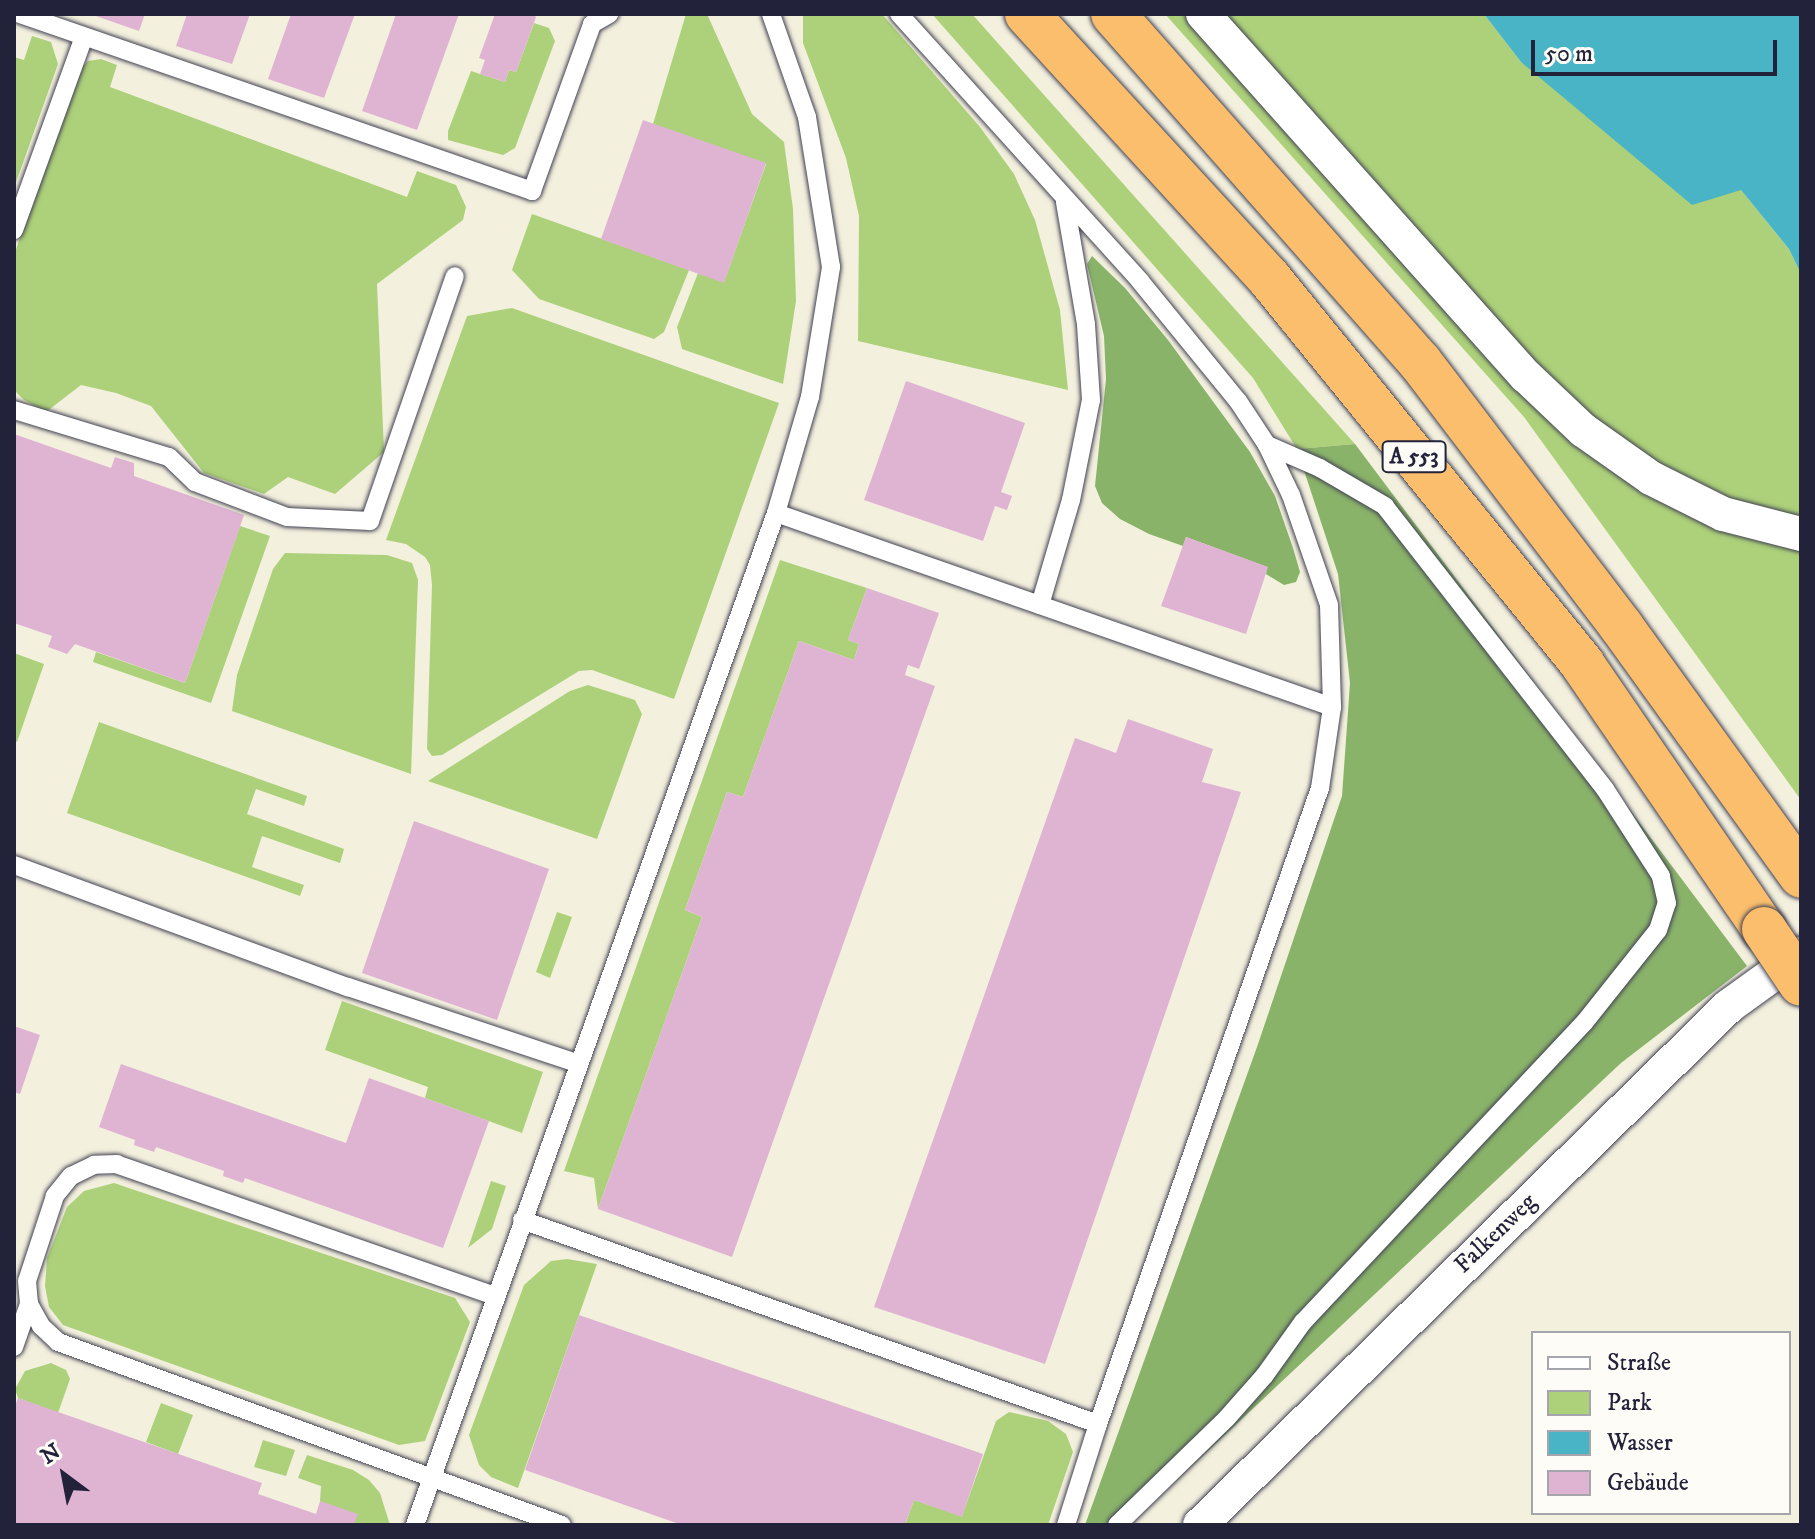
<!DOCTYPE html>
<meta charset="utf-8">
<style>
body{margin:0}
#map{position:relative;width:1815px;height:1539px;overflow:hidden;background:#f3f0de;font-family:"IM FELL DW Pica",serif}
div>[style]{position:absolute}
.green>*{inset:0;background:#add17a}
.forest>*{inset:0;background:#8ab36a}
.water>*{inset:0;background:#48b4c5}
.building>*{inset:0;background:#dfb4d3}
.roads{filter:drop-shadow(0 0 2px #414153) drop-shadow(0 0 2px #414153)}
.service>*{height:18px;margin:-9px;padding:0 9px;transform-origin:9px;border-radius:9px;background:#fff}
.minor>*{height:34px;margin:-17px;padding:0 17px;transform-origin:17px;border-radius:17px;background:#fff}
.motorway>*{height:44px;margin:-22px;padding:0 22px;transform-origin:22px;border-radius:22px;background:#fabe6d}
.bridges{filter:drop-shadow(0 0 2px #414153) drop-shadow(0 0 2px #414153)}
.motorway-bridge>*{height:44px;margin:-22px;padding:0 22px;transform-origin:22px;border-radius:22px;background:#fabe6d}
span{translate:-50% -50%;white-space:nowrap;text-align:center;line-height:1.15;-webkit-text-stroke:6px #fdfcf7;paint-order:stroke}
.shield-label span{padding:2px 6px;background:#fdfcf7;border:2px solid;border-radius:6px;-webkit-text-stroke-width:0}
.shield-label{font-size:22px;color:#22223b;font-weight:700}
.street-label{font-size:24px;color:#22223b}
.frame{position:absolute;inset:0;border:16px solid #22223b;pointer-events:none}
.legend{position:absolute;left:1531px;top:1331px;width:260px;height:184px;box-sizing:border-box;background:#fdfcf7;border:2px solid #a5a5ac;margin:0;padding:10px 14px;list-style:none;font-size:24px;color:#22223b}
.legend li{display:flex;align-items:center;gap:16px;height:40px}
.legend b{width:40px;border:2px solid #a5a5ac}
.north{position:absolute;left:24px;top:1435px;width:80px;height:80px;-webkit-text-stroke:6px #fdfcf7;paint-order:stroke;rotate:328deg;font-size:22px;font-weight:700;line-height:32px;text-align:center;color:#22223b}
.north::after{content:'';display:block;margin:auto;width:28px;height:36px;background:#22223b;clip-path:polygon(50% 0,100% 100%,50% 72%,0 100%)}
.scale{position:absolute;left:1531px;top:40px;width:246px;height:36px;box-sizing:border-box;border:4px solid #22223b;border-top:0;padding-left:10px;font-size:24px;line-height:28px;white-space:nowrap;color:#22223b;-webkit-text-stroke:6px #fdfcf7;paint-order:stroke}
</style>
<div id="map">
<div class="green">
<div style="clip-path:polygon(686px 14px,707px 14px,752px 114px,784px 142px,793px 209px,796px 301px,783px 384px,682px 349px,677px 327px,698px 273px,724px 282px,766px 164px,653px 124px)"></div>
<div style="clip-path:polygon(803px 14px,882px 14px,980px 127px,1014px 174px,1035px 220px,1060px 310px,1068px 390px,858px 341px,859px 216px,846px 158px,803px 43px)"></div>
<div style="clip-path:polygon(932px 14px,972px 14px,1355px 444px,1297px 449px,1253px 378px)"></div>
<div style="clip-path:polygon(1165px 14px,1484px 14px,1521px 62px,1741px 190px,1789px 249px,1801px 274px,1801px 800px,1524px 417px)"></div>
<div style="clip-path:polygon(534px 23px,549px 28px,555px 41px,515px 148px,503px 155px,448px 140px,448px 131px,471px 71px,505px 82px,509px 70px,516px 72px)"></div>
<div style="clip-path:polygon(32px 36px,51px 42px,58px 64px,14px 188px,14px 57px,24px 60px)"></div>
<div style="clip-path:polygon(101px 59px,117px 65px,110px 87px,407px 197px,417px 171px,456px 185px,466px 207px,463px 220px,377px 284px,384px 452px,335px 494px,288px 477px,264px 494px,204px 473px,151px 406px,116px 393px,81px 385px,46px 412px,24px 400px,14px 390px,14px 255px,78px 72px,88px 61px)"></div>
<div style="clip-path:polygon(532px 214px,689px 270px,664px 332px,654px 339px,539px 299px,512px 270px)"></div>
<div style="clip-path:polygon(512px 308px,779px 403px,674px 699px,592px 670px,579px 671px,442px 755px,432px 756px,427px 749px,432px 585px,430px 565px,425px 557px,406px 544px,386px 540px,467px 316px)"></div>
<div style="clip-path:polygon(240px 526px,270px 536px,211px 703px,93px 662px,96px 652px,185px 683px)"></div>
<div style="clip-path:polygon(285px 553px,387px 555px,412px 563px,418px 580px,411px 774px,232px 711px,237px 675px,273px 569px)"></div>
<div style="clip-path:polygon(780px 560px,867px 588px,848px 640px,859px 644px,854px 660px,799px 641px,743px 797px,727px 792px,685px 910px,702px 917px,598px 1209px,594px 1178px,564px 1171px)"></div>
<div style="clip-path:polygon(14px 653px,44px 664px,17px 742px,14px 741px)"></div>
<div style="clip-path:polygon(588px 685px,635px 700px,642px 714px,597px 839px,428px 781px,570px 691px)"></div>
<div style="clip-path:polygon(99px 722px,307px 796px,304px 806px,256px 789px,247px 814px,344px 849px,340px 863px,262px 836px,252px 867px,304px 885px,300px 896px,67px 813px)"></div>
<div style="clip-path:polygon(557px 912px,572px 917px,550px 978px,536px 972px)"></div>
<div style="clip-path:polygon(342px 1001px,543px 1072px,522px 1133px,425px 1098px,428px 1087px,325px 1050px)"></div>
<div style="clip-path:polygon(491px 1181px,506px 1186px,492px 1229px,468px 1248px)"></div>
<div style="clip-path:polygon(114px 1183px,455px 1298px,470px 1322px,425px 1441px,399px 1445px,63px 1325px,49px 1307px,45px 1286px,47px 1258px,67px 1207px,84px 1191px)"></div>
<div style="clip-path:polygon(567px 1259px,597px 1264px,518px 1488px,491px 1477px,479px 1465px,469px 1435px,524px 1285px,551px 1261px)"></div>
<div style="clip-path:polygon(51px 1363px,66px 1370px,70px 1379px,58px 1413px,18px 1398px,15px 1389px,25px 1371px)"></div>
<div style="clip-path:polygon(161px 1403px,193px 1415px,178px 1454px,146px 1442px)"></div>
<div style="clip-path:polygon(1009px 1412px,1048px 1421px,1066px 1434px,1073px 1452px,1048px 1525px,905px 1525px,914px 1500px,962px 1516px,996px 1421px)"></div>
<div style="clip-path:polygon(263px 1440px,295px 1450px,286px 1476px,254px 1467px)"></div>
<div style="clip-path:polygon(307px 1455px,353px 1470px,369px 1480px,380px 1493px,390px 1525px,354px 1525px,320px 1501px,321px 1486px,298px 1478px)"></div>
</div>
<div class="forest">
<div style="clip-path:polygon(1092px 256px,1125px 288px,1168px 340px,1250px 452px,1275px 496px,1293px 548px,1300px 572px,1296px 582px,1284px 585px,1266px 574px,1267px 567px,1186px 537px,1183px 546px,1149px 534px,1120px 519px,1102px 503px,1095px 486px,1106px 379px,1104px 336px,1087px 264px)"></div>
<div style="clip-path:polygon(1355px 444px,1747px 966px,1621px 1063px,1129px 1525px,1085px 1525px,1257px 1047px,1342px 796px,1350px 683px,1338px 574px,1297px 449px)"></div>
</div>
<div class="water">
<div style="clip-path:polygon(1484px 14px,1801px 14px,1801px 274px,1789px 249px,1741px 190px,1692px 205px,1521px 62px)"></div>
</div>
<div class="building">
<div style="clip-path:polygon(90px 14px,145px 14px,139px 31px)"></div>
<div style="clip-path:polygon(187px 14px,250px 14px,232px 64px,176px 46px)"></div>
<div style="clip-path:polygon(291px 14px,355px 14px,324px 98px,268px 79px)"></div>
<div style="clip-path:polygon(396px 14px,459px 14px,417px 130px,362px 111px)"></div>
<div style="clip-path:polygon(495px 14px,533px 14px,536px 17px,516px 72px,509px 70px,505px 82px,480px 74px,485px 60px,479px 58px)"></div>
<div style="clip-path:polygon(643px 120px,766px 163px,724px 283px,601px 239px)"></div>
<div style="clip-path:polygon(906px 381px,1025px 423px,1001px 492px,1012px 496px,1007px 510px,995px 506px,983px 541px,864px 500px)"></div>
<div style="clip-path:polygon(14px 434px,111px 468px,115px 457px,134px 463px,134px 476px,244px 515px,185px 683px,75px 644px,67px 654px,48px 647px,52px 636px,14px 623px)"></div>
<div style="clip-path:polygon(1186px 537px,1268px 567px,1246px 634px,1161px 606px)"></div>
<div style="clip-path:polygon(867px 588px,939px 613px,919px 669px,908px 665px,905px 675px,935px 686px,732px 1257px,598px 1209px,702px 917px,685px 910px,727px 792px,743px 797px,799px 641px,854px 660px,859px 644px,848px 640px)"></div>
<div style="clip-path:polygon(1128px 719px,1213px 749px,1202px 782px,1241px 792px,1045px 1364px,874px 1307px,1075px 738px,1116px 753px)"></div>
<div style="clip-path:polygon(414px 821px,549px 869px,497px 1020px,362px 973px)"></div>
<div style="clip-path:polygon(14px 1026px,40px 1035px,20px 1094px,14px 1092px)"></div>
<div style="clip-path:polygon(121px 1064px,346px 1143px,369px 1078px,489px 1121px,443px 1248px,245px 1178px,243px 1183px,223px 1176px,224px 1171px,156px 1147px,154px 1152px,134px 1145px,135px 1140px,99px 1127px)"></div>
<div style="clip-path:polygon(579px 1315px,983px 1454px,962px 1517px,914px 1500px,905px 1525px,682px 1525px,525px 1470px)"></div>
<div style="clip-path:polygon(18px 1398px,262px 1483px,258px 1494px,316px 1514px,320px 1501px,358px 1514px,354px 1525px,14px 1525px,14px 1409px)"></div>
</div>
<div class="roads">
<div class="service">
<div style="left:20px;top:14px;width:542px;rotate:19.07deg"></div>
<div style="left:532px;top:191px;width:177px;rotate:-70.2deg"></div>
<div style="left:592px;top:24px;width:20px;rotate:-30deg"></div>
<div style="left:899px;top:14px;width:360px;rotate:47.9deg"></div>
<div style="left:1140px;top:281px;width:155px;rotate:50.8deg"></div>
<div style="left:1238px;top:401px;width:53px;rotate:56.6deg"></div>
<div style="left:1267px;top:445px;width:55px;rotate:64.4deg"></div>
<div style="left:1291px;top:495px;width:116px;rotate:70.9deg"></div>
<div style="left:1329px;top:605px;width:102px;rotate:88.3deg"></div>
<div style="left:1332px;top:707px;width:82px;rotate:98.4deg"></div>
<div style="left:1320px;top:788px;width:674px;rotate:109.24deg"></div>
<div style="left:1098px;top:1424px;width:106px;rotate:107.6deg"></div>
<div style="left:14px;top:230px;width:205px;rotate:-70.1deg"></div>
<div style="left:14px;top:410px;width:162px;rotate:16.9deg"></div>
<div style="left:169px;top:457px;width:36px;rotate:44deg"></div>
<div style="left:195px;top:482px;width:98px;rotate:20.8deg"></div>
<div style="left:287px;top:517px;width:83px;rotate:2.8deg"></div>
<div style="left:370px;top:521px;width:259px;rotate:-70.9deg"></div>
<div style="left:776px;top:513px;width:589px;rotate:19.23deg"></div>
<div style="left:1040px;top:605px;width:109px;rotate:-73.6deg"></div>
<div style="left:1071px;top:500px;width:102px;rotate:-78.7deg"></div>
<div style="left:1091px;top:400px;width:76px;rotate:-93.8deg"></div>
<div style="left:1086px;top:324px;width:124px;rotate:-99.8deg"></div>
<div style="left:14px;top:865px;width:356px;rotate:20.1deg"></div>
<div style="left:348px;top:987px;width:243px;rotate:18.4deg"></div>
<div style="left:522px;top:1220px;width:611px;rotate:19.5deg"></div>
<div style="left:495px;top:1296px;width:400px;rotate:-160.8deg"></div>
<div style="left:117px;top:1164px;width:23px;rotate:178deg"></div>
<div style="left:94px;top:1165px;width:25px;rotate:154deg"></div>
<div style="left:71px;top:1176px;width:26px;rotate:129deg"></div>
<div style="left:55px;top:1196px;width:89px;rotate:108.2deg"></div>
<div style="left:27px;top:1281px;width:23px;rotate:85deg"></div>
<div style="left:29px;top:1304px;width:25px;rotate:61deg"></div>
<div style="left:41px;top:1326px;width:23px;rotate:43deg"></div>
<div style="left:58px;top:1342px;width:536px;rotate:19.96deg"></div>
<div style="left:14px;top:1347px;width:46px;rotate:-70.8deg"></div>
<div style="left:415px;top:1525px;width:1074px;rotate:-70.37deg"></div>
<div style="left:776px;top:513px;width:121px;rotate:-73.7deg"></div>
<div style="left:810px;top:397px;width:132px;rotate:-80.8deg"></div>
<div style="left:831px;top:267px;width:152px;rotate:-99.1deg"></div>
<div style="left:807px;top:117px;width:109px;rotate:-109.3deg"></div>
<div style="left:1117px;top:1525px;width:153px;rotate:-44.2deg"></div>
<div style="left:1227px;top:1418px;width:57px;rotate:-48.5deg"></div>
<div style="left:1265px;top:1375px;width:65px;rotate:-54.4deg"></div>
<div style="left:1303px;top:1322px;width:410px;rotate:-46.8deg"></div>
<div style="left:1584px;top:1023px;width:119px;rotate:-51.5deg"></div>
<div style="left:1658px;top:930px;width:28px;rotate:-72deg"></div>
<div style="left:1667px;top:903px;width:28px;rotate:-103deg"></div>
<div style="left:1661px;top:876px;width:103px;rotate:-122.8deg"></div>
<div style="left:1605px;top:789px;width:358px;rotate:-127.9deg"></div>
<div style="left:1385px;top:506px;width:75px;rotate:-149.7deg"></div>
<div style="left:1320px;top:468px;width:58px;rotate:-156.5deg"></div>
</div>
<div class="minor">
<div style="left:1203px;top:14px;width:485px;rotate:48.3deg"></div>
<div style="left:1526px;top:376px;width:79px;rotate:43.5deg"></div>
<div style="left:1583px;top:430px;width:83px;rotate:35.2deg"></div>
<div style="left:1651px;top:478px;width:80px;rotate:26.6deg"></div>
<div style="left:1723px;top:514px;width:81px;rotate:14.4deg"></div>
<div style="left:1200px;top:1525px;width:741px;rotate:-44.45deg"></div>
<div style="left:1729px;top:1006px;width:89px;rotate:-35.8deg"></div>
</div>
<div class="motorway">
<div style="left:1027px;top:14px;width:358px;rotate:47.5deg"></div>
<div style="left:1269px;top:278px;width:498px;rotate:50.9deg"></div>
<div style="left:1583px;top:665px;width:320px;rotate:55.6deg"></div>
<div style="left:1113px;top:14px;width:464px;rotate:48.6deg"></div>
<div style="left:1420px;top:362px;width:332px;rotate:52.7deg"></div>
<div style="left:1621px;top:626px;width:308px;rotate:54.2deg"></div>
</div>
</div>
<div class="bridges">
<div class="motorway-bridge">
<div style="left:1764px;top:929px;width:66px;rotate:56.1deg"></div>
</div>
</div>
<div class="shield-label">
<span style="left:1414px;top:457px">A 553</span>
</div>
<div class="street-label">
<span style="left:1496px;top:1234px;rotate:-44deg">Falkenweg</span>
</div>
<div class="frame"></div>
<ul class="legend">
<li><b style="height:10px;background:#fff"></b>Straße</li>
<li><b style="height:22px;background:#add17a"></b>Park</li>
<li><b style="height:22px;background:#48b4c5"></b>Wasser</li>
<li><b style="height:22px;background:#dfb4d3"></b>Gebäude</li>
</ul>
<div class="north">N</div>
<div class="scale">50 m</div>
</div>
